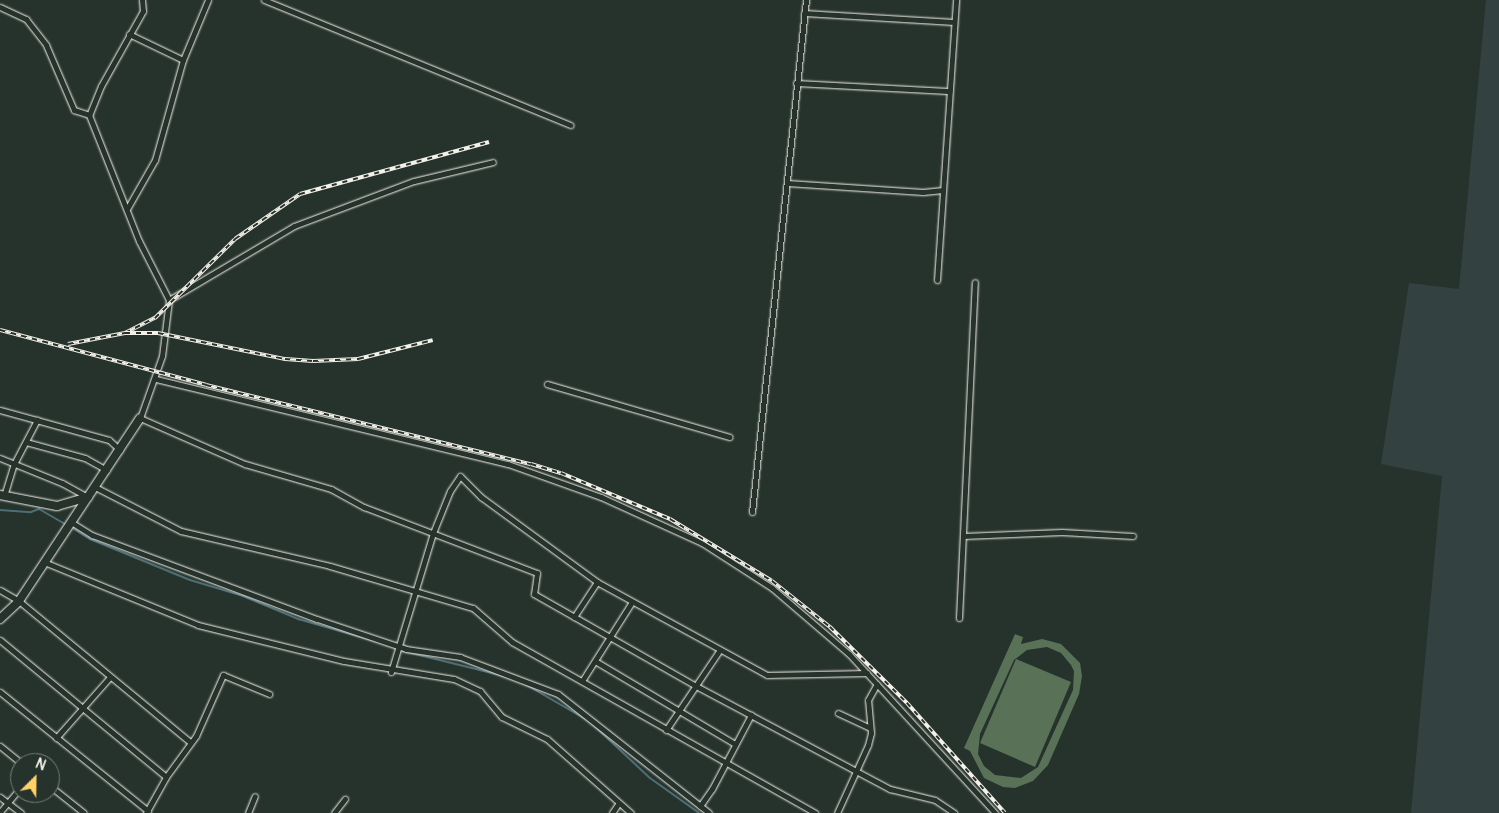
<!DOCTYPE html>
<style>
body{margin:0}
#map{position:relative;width:1499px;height:813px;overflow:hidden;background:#26332d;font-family:Pangolin,sans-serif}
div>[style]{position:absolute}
.built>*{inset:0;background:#344141}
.green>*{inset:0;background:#597156}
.stream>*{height:2px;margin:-1px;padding:0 1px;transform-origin:1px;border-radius:1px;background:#4e6e75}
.roads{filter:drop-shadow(0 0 1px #f4f1e8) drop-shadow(0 0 1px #f4f1e8)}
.street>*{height:5px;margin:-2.5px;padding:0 2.5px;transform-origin:2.5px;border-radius:2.5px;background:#26332d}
.secondary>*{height:8px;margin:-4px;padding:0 4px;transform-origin:4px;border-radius:4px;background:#26332d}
.rail>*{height:4px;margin-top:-2px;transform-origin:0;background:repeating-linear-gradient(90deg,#26332d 0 5.5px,#f4f1e8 0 11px);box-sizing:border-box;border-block:1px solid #f4f1e8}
span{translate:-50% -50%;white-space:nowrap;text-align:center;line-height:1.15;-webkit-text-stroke:4px #26332d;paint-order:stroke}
.north{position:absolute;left:10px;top:753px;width:50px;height:50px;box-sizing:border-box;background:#26332d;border:1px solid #787f78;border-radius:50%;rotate:23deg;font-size:14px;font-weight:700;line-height:20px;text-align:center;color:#f4f1e8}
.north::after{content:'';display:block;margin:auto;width:18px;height:22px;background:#ffd166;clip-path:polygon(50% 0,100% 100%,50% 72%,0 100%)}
</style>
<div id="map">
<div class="built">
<div style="clip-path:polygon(1486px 0,1499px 0,1499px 813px,1411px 813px,1442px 476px,1381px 464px,1409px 283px,1459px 289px)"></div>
</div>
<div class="green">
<div style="clip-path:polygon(evenodd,1015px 634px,1023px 637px,1021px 644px,1042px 639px,1061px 644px,1080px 663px,1082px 676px,1079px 694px,1048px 765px,1033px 781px,1015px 788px,1003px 787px,984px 778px,970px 751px,964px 748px,1015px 634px,1047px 647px,1061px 653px,1071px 665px,1074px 671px,1073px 690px,1038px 767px,1021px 778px,995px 775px,984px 766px,978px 754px,980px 734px,1014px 660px,1027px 650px,1047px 647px)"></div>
<div style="clip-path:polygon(1016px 659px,1071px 682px,1035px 767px,980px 743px)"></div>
</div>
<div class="stream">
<div style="left:0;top:510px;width:31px;rotate:4deg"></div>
<div style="left:31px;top:512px;width:9px;rotate:-21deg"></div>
<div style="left:39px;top:509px;width:32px;rotate:30deg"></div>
<div style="left:74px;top:529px;width:19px;rotate:32deg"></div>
<div style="left:90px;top:539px;width:108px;rotate:22.3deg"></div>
<div style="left:190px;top:580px;width:55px;rotate:16.8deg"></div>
<div style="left:243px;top:596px;width:60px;rotate:22.7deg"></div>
<div style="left:298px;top:619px;width:80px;rotate:15.9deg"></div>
<div style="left:403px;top:651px;width:104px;rotate:13.9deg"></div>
<div style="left:523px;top:683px;width:76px;rotate:29.9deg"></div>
<div style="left:589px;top:721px;width:83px;rotate:43.1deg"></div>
<div style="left:650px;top:778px;width:60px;rotate:35.5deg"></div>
</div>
<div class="roads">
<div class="street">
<div style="left:142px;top:0;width:11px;rotate:85deg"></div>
<div style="left:143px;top:11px;width:86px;rotate:119.2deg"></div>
<div style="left:101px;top:86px;width:31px;rotate:112deg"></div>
<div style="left:89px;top:115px;width:136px;rotate:68.4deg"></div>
<div style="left:139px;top:241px;width:66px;rotate:63deg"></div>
<div style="left:169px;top:300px;width:56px;rotate:97.1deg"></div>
<div style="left:162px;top:356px;width:66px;rotate:109.5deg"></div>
<div style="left:140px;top:418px;width:115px;rotate:23.7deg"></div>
<div style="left:245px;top:464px;width:90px;rotate:16.2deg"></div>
<div style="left:331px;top:489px;width:38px;rotate:29deg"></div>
<div style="left:364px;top:507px;width:185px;rotate:20.9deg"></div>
<div style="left:537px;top:573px;width:21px;rotate:98deg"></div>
<div style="left:534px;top:594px;width:186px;rotate:29.6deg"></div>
<div style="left:696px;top:686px;width:220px;rotate:28deg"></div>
<div style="left:890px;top:789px;width:46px;rotate:13.7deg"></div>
<div style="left:935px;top:800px;width:23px;rotate:34deg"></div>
<div style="left:264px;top:0;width:331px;rotate:22.2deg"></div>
<div style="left:0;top:7px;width:29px;rotate:25deg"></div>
<div style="left:26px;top:19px;width:33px;rotate:52deg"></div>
<div style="left:46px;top:45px;width:71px;rotate:66.7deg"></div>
<div style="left:74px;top:110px;width:16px;rotate:18deg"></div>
<div style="left:804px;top:13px;width:150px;rotate:3.4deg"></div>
<div style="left:129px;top:34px;width:60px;rotate:25.7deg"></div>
<div style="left:796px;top:83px;width:152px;rotate:3deg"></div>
<div style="left:787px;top:183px;width:136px;rotate:3.8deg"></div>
<div style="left:923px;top:192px;width:20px;rotate:-6deg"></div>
<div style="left:127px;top:209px;width:56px;rotate:-60.3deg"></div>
<div style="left:155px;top:160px;width:104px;rotate:-74.4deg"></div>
<div style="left:183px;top:60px;width:65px;rotate:-67.4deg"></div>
<div style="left:937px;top:280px;width:281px;rotate:-86.1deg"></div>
<div style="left:169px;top:300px;width:145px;rotate:-30.6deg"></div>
<div style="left:294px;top:226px;width:128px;rotate:-20.6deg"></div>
<div style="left:414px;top:181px;width:81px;rotate:-13.5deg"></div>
<div style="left:156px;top:379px;width:362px;rotate:13.6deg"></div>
<div style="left:508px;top:464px;width:99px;rotate:19.5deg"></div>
<div style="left:601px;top:497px;width:111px;rotate:24.5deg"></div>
<div style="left:702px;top:543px;width:83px;rotate:32.7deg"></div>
<div style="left:772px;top:588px;width:101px;rotate:40.6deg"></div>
<div style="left:849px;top:654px;width:216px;rotate:47.4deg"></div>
<div style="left:547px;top:384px;width:190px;rotate:16.2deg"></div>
<div style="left:0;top:410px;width:113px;rotate:15.4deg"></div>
<div style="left:109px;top:440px;width:15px;rotate:42deg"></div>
<div style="left:26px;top:442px;width:61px;rotate:15.2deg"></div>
<div style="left:85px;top:458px;width:25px;rotate:29deg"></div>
<div style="left:0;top:458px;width:67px;rotate:22deg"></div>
<div style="left:62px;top:483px;width:29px;rotate:29deg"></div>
<div style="left:95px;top:487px;width:97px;rotate:27.1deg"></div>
<div style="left:181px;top:531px;width:153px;rotate:13.2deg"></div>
<div style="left:330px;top:566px;width:149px;rotate:16.4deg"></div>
<div style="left:473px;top:608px;width:52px;rotate:41.1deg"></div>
<div style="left:512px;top:642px;width:348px;rotate:29.4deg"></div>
<div style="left:4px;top:496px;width:34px;rotate:-73deg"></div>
<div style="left:14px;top:464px;width:50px;rotate:-62.4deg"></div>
<div style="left:752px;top:512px;width:515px;rotate:-83.98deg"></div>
<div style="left:71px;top:522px;width:25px;rotate:32deg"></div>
<div style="left:92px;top:535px;width:240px;rotate:20.5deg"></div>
<div style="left:317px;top:619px;width:94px;rotate:18.6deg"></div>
<div style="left:406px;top:649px;width:55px;rotate:8.4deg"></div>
<div style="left:460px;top:657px;width:105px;rotate:20.7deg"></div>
<div style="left:558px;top:694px;width:192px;rotate:38.2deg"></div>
<div style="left:963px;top:536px;width:99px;rotate:-2.3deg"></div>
<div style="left:1062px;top:532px;width:71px;rotate:3.2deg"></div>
<div style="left:44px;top:562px;width:166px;rotate:22.2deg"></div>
<div style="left:198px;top:625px;width:150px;rotate:13.9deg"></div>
<div style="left:344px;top:661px;width:111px;rotate:9.3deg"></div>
<div style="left:454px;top:679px;width:29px;rotate:25deg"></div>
<div style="left:480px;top:691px;width:34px;rotate:50deg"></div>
<div style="left:502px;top:717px;width:50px;rotate:26.1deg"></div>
<div style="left:547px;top:739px;width:112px;rotate:41.4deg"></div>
<div style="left:0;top:590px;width:22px;rotate:30deg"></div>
<div style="left:19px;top:601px;width:222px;rotate:39.5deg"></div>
<div style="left:574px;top:617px;width:42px;rotate:-56.7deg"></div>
<div style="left:959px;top:618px;width:336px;rotate:-87.3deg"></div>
<div style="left:0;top:640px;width:215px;rotate:39.5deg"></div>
<div style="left:595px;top:661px;width:163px;rotate:30.7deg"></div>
<div style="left:391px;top:672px;width:145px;rotate:-73.2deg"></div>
<div style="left:433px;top:533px;width:45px;rotate:-68deg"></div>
<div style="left:450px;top:491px;width:18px;rotate:-56deg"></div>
<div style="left:460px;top:476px;width:30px;rotate:45deg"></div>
<div style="left:481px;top:497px;width:144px;rotate:36.2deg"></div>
<div style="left:597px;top:582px;width:194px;rotate:28.7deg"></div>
<div style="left:767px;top:675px;width:100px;rotate:-1.1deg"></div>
<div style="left:582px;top:681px;width:93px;rotate:-57.7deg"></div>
<div style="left:0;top:692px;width:190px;rotate:38.8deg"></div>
<div style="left:838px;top:713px;width:35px;rotate:25deg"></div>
<div style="left:666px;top:730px;width:95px;rotate:-56.1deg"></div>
<div style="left:56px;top:738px;width:81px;rotate:-48.5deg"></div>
<div style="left:0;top:746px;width:27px;rotate:39deg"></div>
<div style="left:50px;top:786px;width:43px;rotate:38.5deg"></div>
<div style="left:0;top:797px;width:26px;rotate:37deg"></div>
<div style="left:700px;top:806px;width:21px;rotate:-55deg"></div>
<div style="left:712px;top:789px;width:84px;rotate:-62.2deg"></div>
<div style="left:0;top:812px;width:31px;rotate:-50deg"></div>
<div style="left:146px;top:813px;width:41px;rotate:-60.9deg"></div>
<div style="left:166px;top:777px;width:51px;rotate:-53.8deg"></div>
<div style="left:196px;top:736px;width:67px;rotate:-66.1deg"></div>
<div style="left:223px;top:675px;width:50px;rotate:22.4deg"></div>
<div style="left:248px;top:813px;width:18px;rotate:-68deg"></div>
<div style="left:334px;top:813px;width:18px;rotate:-52deg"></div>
<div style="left:612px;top:813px;width:11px;rotate:-56deg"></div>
<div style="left:837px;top:813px;width:75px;rotate:-65.5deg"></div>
<div style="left:868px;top:745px;width:12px;rotate:-76deg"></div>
<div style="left:871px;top:733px;width:33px;rotate:-95deg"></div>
<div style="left:868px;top:700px;width:18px;rotate:-61deg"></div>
</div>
<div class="secondary">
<div style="left:0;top:495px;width:58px;rotate:10.9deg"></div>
<div style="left:57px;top:506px;width:32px;rotate:-16deg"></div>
<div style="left:0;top:619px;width:26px;rotate:-43deg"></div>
<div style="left:19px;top:601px;width:219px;rotate:-56.5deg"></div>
</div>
</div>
<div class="rail">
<div style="left:0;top:330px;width:213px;rotate:14.9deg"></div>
<div style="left:206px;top:385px;width:334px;rotate:13.7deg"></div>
<div style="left:531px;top:464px;width:31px;rotate:17deg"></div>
<div style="left:561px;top:473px;width:118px;rotate:22.9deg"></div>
<div style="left:670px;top:519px;width:119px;rotate:31.3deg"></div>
<div style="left:772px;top:581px;width:74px;rotate:38.4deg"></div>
<div style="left:830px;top:627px;width:108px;rotate:44.6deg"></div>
<div style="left:907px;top:703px;width:147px;rotate:48.3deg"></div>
<div style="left:125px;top:333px;width:34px;rotate:-27deg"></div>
<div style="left:155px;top:318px;width:112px;rotate:-44.6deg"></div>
<div style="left:235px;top:239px;width:79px;rotate:-34.7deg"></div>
<div style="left:300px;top:194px;width:196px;rotate:-15.4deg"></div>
<div style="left:68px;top:344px;width:58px;rotate:-10.9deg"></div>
<div style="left:125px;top:333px;width:33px"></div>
<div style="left:158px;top:333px;width:130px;rotate:11.6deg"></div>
<div style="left:285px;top:359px;width:28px;rotate:4deg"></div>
<div style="left:313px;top:361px;width:45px;rotate:-2.5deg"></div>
<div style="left:358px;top:359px;width:77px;rotate:-14.2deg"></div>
</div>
<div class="north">N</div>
</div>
